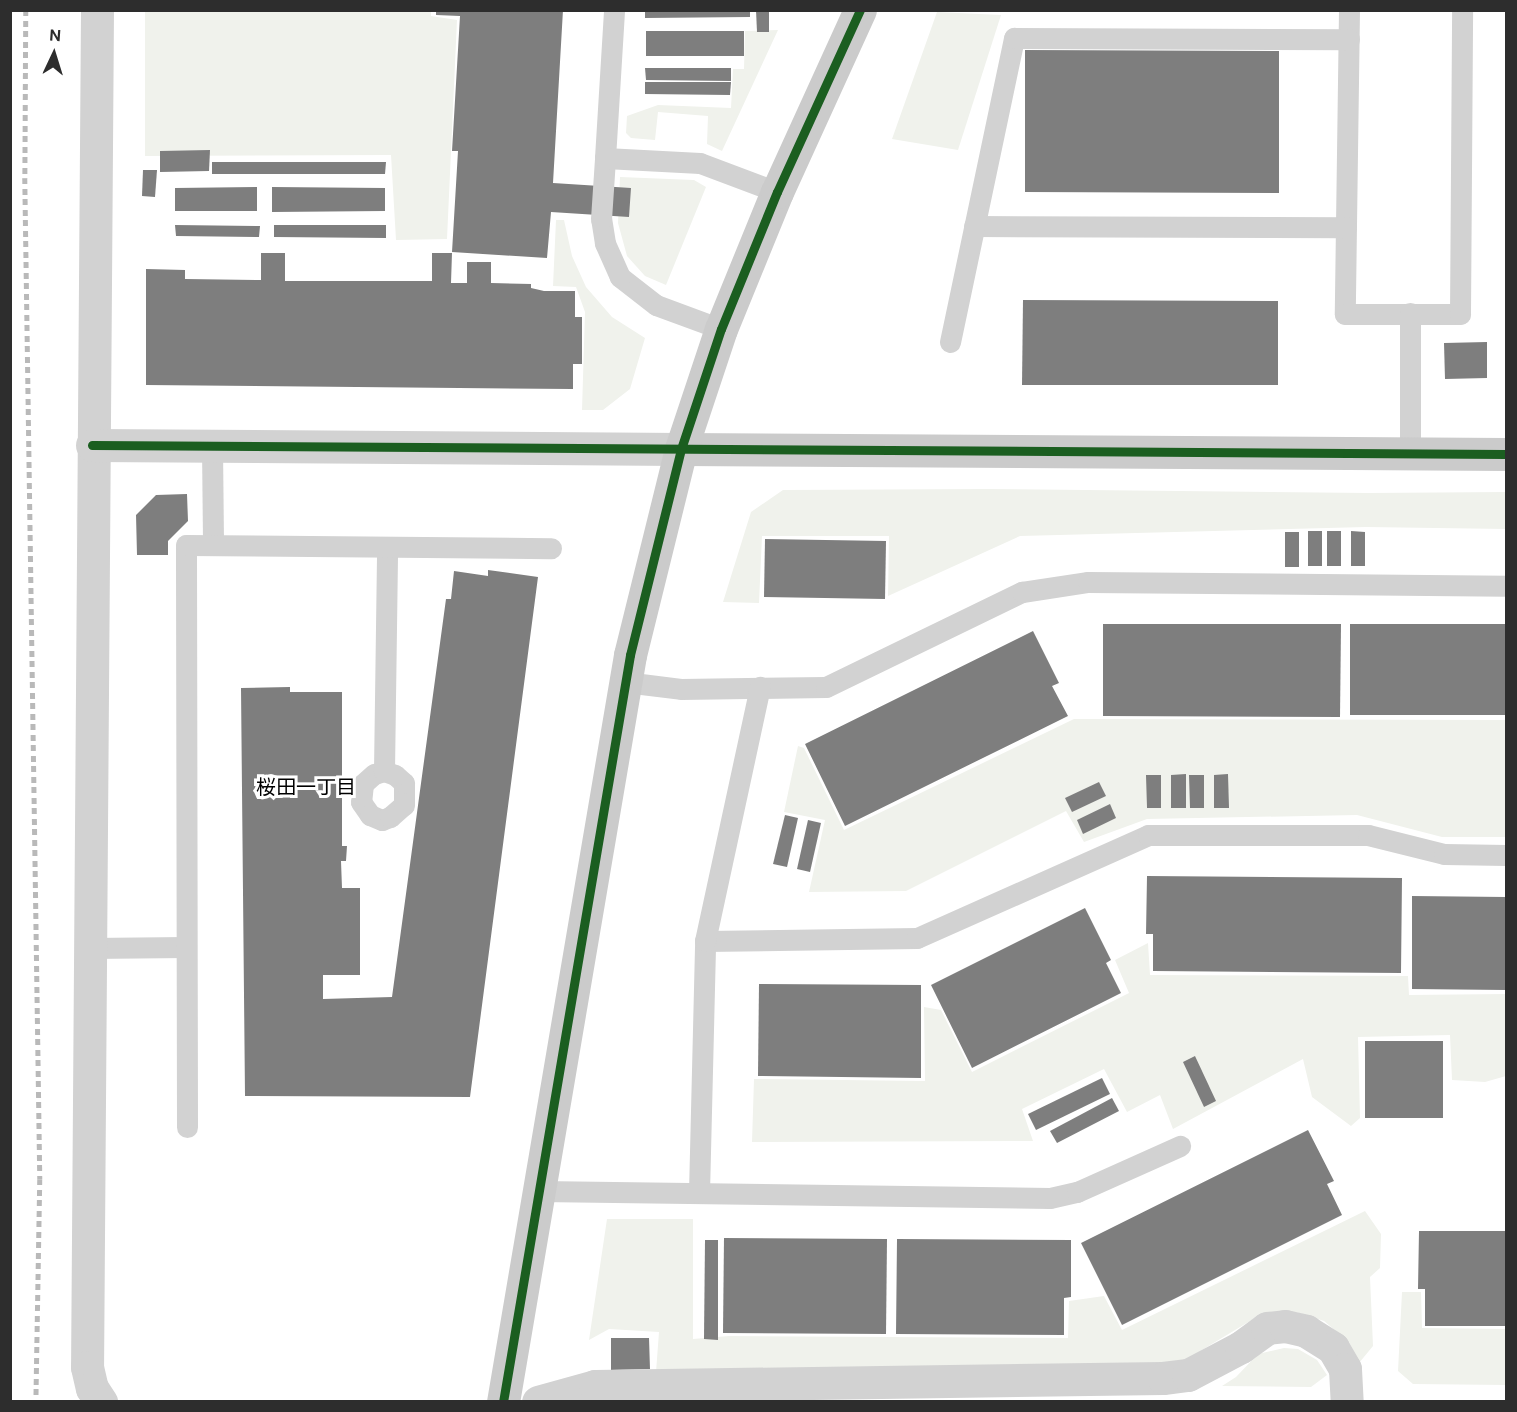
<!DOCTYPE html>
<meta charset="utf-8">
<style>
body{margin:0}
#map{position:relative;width:1517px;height:1412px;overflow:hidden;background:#fff;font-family:"DM Sans","Noto Sans JP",sans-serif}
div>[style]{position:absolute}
.green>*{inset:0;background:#f0f2ec}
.building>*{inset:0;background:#7e7e7e}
.lane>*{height:21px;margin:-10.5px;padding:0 10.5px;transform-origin:10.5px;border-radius:10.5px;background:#d2d2d2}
.street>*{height:33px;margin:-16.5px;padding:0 16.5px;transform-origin:16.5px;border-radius:16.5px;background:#d2d2d2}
.secondary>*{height:33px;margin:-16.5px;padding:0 16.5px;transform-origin:16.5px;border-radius:16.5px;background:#cbcbcb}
.rail>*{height:4.5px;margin-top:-2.25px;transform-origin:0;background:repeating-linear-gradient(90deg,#b9b9b9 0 6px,transparent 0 10.5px)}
.cycleway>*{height:9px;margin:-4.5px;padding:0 4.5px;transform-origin:4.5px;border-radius:4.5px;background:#1b5e20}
span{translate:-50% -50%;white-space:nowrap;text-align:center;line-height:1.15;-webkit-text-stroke:6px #fff;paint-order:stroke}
.neighbourhood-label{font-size:20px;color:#000}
.frame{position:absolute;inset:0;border:12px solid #2d2d2d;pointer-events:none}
.north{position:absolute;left:24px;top:24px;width:60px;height:60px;-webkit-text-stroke:4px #fff;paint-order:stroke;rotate:4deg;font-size:16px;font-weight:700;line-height:24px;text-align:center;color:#2d2d2d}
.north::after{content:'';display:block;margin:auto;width:21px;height:27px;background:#2d2d2d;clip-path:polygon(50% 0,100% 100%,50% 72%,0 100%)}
</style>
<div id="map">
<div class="green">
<div style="clip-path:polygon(431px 10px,431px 16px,457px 20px,447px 239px,396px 240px,391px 155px,145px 156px,145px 11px)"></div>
<div style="clip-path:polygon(937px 12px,1001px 15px,958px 150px,892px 139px)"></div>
<div style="clip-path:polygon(778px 30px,722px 151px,707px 144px,708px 116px,658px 112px,655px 140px,631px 138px,626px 133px,627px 116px,658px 105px,731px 108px,733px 69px,744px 69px,745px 31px)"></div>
<div style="clip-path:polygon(620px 177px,694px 180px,706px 187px,666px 285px,645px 276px,627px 256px,618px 223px)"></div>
<div style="clip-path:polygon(556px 220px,564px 220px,572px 256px,586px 287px,612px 317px,645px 338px,630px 389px,603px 410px,582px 410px,585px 312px,576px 287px,553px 286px)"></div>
<div style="clip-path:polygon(987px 489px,1368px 493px,1506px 492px,1506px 529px,1366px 527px,1020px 536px,888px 596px,889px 536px,762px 536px,759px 603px,723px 602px,751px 512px,783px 490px)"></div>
<div style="clip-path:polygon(1074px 719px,1506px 720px,1506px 837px,1442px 837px,1357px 815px,1147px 819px,1084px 842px,1066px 811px,906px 891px,809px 892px,825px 820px,784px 812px,798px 746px,804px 748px,844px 830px)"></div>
<div style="clip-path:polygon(1148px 943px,1150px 975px,1408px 976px,1409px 995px,1506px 994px,1506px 1076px,1485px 1082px,1452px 1080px,1450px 1035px,1358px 1037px,1360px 1118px,1351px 1126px,1312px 1097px,1303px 1059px,1173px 1129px,1160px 1095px,1127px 1112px,1104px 1069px,1022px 1109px,1033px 1141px,752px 1142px,754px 1079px,925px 1081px,924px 1007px,941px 1010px,972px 1072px,1129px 993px,1115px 960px)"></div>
<div style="clip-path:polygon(1365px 1211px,1381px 1234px,1380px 1268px,1370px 1277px,1373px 1346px,1359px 1363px,1349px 1342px,1324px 1321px,1296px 1312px,1260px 1315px,1172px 1368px,656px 1372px,659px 1332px,609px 1329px,589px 1340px,607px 1219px,693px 1219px,693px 1339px,729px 1336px,1068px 1338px,1069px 1301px,1104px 1296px,1122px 1330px)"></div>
<div style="clip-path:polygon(1402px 1292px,1421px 1292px,1422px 1328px,1506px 1329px,1506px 1385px,1413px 1384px,1398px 1371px)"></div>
<div style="clip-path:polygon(1284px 1348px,1298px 1349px,1317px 1360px,1327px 1375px,1311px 1387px,1222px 1386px,1236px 1377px,1258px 1354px)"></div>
</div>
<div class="building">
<div style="clip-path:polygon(436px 10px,563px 10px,553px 183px,631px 188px,629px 217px,551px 212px,547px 258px,452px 252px,458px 151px,452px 151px,460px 16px,436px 15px)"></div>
<div style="clip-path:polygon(645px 10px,750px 10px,750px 17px,645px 18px)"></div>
<div style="clip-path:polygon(756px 10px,769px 10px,769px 32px,757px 32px)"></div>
<div style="clip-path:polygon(646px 31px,744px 31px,744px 56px,646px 56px)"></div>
<div style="clip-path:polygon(1025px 50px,1279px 51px,1279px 193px,1025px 192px)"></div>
<div style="clip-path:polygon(645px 68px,731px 68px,731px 81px,646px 80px)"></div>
<div style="clip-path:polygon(645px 82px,731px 82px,730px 95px,645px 94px)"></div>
<div style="clip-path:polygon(210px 150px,209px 171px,160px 172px,160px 151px)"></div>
<div style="clip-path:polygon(212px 162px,386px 162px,385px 174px,212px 174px)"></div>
<div style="clip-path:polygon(143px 170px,157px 170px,155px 197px,142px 196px)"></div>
<div style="clip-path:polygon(257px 187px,257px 211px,175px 211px,175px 188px)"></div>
<div style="clip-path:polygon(272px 187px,385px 188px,385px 211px,272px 212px)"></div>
<div style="clip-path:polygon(175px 225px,260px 226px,259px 237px,176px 236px)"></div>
<div style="clip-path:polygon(274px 225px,386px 225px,386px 238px,274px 237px)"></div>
<div style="clip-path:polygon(261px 253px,285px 253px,285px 281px,432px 281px,432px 253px,452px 253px,451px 283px,467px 283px,467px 262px,491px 262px,491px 283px,531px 284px,531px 288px,544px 291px,575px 291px,575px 317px,582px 317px,582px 364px,573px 364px,573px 389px,146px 385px,146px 269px,185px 270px,185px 279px,261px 280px)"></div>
<div style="clip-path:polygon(1023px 300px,1278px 301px,1278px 385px,1022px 385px)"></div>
<div style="clip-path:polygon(1487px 342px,1487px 378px,1445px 379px,1444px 343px)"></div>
<div style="clip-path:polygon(187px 494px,188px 521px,168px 541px,168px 555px,137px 555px,136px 515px,156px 495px)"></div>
<div style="clip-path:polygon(1308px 531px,1322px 531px,1322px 566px,1308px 566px)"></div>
<div style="clip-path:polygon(1327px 531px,1341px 531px,1341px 566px,1327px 566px)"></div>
<div style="clip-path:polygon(1351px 531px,1365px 532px,1365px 566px,1351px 566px)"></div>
<div style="clip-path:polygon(1285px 532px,1299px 532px,1299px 567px,1285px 567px)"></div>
<div style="clip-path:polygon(765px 539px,886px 541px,885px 599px,764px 597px)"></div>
<div style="clip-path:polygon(488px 570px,538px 577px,470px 1097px,245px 1096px,241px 688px,290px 687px,290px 692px,342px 692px,342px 846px,347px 846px,346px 861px,341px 861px,342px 888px,360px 888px,360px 975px,323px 975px,323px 999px,392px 997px,446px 599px,451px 599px,454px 571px,488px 576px)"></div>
<div style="clip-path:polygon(1103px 624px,1341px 624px,1340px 717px,1103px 716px)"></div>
<div style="clip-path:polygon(1350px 624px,1506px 624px,1506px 715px,1350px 715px)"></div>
<div style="clip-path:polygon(1033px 631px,1059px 683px,1052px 686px,1068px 716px,845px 826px,805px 744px)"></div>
<div style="clip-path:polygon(1186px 774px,1186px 808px,1171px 808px,1171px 775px)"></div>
<div style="clip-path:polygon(1228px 774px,1229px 808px,1214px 808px,1214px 775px)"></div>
<div style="clip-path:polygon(1146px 775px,1161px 775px,1161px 808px,1147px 808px)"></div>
<div style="clip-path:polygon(1189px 775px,1204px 775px,1204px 808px,1190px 808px)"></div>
<div style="clip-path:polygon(1099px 782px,1106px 796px,1072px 812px,1065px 798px)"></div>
<div style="clip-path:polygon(1110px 804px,1116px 818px,1083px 834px,1077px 820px)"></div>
<div style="clip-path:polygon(785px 815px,798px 818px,787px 867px,773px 864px)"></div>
<div style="clip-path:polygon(808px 820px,821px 823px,810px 872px,797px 869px)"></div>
<div style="clip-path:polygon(1147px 876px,1402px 878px,1401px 973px,1153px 971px,1153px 934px,1146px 934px)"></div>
<div style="clip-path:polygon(1412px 896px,1506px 897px,1506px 990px,1412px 989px)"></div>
<div style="clip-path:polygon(1085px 908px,1111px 960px,1106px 963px,1121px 993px,972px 1068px,931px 985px)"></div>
<div style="clip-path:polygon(759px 984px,921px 985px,921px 1078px,758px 1076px)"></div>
<div style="clip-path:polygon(1365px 1041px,1443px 1041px,1443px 1118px,1365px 1118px)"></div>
<div style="clip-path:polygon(1195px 1056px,1216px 1101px,1204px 1107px,1183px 1062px)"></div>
<div style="clip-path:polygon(1102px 1078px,1110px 1094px,1036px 1130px,1028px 1114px)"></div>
<div style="clip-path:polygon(1112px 1098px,1119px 1111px,1057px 1143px,1050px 1131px)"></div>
<div style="clip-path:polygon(1308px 1130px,1334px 1181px,1327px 1184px,1342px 1215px,1122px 1325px,1081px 1243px)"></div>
<div style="clip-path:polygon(1419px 1231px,1506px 1231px,1506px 1326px,1425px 1326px,1425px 1289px,1418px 1289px)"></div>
<div style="clip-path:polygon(724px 1238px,887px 1239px,886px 1334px,723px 1333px)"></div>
<div style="clip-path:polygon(897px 1239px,1071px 1240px,1071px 1297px,1064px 1298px,1064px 1335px,896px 1334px)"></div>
<div style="clip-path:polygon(705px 1240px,718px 1240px,718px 1340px,704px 1339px)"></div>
<div style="clip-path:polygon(611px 1338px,649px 1338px,650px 1369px,611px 1370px)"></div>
</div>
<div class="lane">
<div style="left:1349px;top:10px;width:304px;rotate:90.8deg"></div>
<div style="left:1345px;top:314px;width:115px"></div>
<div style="left:1460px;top:314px;width:304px;rotate:-89.6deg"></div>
<div style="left:605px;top:158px;width:148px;rotate:-86.5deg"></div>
<div style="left:974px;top:226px;width:372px;rotate:0.2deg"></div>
<div style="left:1410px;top:313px;width:140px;rotate:90deg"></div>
<div style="left:721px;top:329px;width:69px;rotate:-159.7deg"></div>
<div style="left:656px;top:305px;width:46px;rotate:-142.1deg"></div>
<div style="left:620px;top:277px;width:37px;rotate:-114deg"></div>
<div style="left:605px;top:243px;width:24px;rotate:-99deg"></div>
<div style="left:601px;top:219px;width:61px;rotate:-86.2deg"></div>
<div style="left:605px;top:158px;width:95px;rotate:3deg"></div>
<div style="left:700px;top:163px;width:82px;rotate:20.6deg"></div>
<div style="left:950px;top:342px;width:311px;rotate:-78.1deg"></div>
<div style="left:1014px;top:38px;width:335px;rotate:0.2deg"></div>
<div style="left:212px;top:446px;width:99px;rotate:89.4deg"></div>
<div style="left:625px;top:682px;width:56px;rotate:7.1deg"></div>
<div style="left:681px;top:689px;width:145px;rotate:-0.8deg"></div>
<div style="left:826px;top:687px;width:218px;rotate:-25.9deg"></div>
<div style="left:1022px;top:592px;width:67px;rotate:-8.6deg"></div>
<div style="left:1088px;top:582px;width:418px;rotate:0.5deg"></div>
<div style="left:384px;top:771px;width:10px;rotate:163deg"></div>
<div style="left:374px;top:774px;width:15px;rotate:138deg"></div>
<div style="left:363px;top:784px;width:18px;rotate:96deg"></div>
<div style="left:361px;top:802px;width:16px;rotate:55deg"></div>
<div style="left:370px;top:815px;width:13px;rotate:23deg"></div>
<div style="left:382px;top:820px;width:9px;rotate:-21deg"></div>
<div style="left:390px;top:817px;width:18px;rotate:-41deg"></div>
<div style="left:404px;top:805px;width:22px;rotate:-90deg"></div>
<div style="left:404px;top:783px;width:12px;rotate:-138deg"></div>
<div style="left:395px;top:775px;width:12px;rotate:-160deg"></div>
<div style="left:384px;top:771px;width:224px;rotate:-89.2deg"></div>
<div style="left:705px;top:941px;width:212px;rotate:-0.8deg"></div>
<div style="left:917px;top:938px;width:253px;rotate:-24deg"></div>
<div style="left:1148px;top:835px;width:220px"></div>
<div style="left:1368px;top:835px;width:78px;rotate:14deg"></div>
<div style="left:1444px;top:854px;width:62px;rotate:0.9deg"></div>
<div style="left:90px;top:948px;width:96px;rotate:-0.6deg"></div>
<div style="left:187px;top:1127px;width:582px;rotate:-90.1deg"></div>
<div style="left:186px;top:545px;width:365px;rotate:0.5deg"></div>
<div style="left:539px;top:1191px;width:511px;rotate:0.78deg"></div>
<div style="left:1050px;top:1198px;width:28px;rotate:-13deg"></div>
<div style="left:1077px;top:1192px;width:113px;rotate:-24.1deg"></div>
<div style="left:699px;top:1193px;width:252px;rotate:-88.6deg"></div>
<div style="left:705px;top:941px;width:260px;rotate:-77.8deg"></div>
</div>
<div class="street">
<div style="left:97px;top:10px;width:1357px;rotate:90.42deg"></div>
<div style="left:87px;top:1367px;width:22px;rotate:77deg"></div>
<div style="left:92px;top:1388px;width:17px;rotate:57deg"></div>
<div style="left:92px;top:445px;width:589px;rotate:0.39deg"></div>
<div style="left:538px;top:1402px;width:59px;rotate:-15.7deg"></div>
<div style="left:595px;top:1386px;width:568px;rotate:-0.81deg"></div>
<div style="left:1163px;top:1378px;width:25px;rotate:-7deg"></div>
<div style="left:1188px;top:1375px;width:60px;rotate:-27.8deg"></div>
<div style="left:1241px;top:1347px;width:32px;rotate:-36deg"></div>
<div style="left:1267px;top:1328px;width:18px;rotate:-6deg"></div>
<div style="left:1285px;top:1326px;width:22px;rotate:13deg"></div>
<div style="left:1306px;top:1331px;width:32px;rotate:32deg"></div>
<div style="left:1333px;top:1348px;width:24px;rotate:60deg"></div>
<div style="left:1345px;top:1369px;width:33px;rotate:87deg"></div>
</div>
<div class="secondary">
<div style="left:681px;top:449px;width:825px;rotate:0.35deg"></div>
<div style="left:503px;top:1402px;width:758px;rotate:-80.35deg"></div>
<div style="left:630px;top:655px;width:212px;rotate:-76.1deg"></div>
<div style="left:681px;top:449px;width:126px;rotate:-71.6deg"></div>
<div style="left:721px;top:329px;width:148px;rotate:-67.8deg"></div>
<div style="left:777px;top:192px;width:200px;rotate:-65.5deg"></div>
</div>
<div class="rail">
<div style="left:26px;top:10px;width:168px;rotate:90.3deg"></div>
<div style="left:25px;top:178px;width:1001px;rotate:89.14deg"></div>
<div style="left:40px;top:1179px;width:223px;rotate:91deg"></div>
</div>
<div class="cycleway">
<div style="left:92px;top:445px;width:1414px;rotate:0.36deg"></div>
<div style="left:503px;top:1402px;width:758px;rotate:-80.35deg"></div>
<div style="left:630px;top:655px;width:212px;rotate:-76.1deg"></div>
<div style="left:681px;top:449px;width:126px;rotate:-71.6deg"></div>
<div style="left:721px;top:329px;width:148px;rotate:-67.8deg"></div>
<div style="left:777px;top:192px;width:200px;rotate:-65.5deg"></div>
</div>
<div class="neighbourhood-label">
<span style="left:306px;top:787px">桜田一丁目</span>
</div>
<div class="frame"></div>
<div class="north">N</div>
</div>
